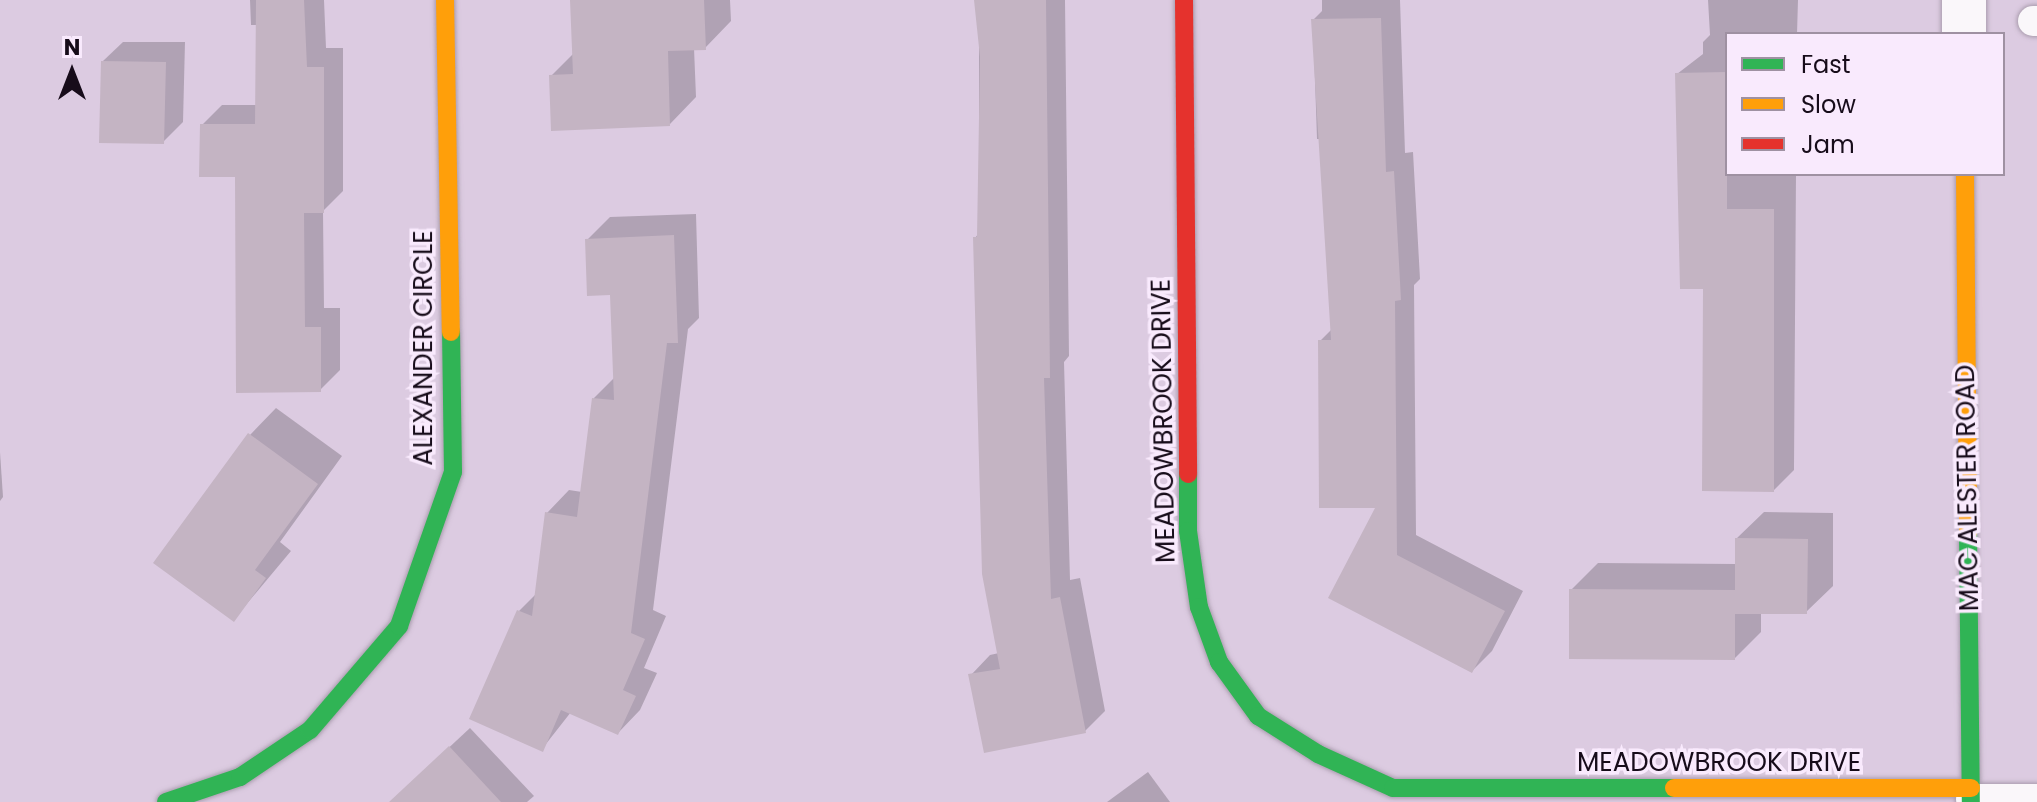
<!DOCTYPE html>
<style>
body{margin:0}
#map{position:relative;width:2037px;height:802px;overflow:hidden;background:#dccbe1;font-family:Poppins,sans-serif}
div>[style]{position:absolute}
.shadow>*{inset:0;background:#0003}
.building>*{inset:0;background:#c4b4c3}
.roads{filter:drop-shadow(0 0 2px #aa9dae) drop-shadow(0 0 2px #aa9dae)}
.lane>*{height:30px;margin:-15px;padding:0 15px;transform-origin:15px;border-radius:15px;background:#faf7fa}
.street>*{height:44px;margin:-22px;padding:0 22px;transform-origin:22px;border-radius:22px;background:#faf7fa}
.fast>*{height:18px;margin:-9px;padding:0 9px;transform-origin:9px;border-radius:9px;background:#30b455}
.slow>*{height:18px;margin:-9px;padding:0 9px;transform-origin:9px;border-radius:9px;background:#ff9f0a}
.jam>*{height:18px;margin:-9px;padding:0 9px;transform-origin:9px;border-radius:9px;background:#e5322d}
span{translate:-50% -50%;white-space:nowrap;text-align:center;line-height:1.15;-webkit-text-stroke:7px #f9eafd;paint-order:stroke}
.street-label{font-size:26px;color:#170c1a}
.legend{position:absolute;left:1725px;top:32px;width:280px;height:144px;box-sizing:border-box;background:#f9eafd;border:2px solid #9f91a2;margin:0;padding:10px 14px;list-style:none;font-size:24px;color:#170c1a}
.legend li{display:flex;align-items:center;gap:16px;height:40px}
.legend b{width:40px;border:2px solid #9f91a2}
.north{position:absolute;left:32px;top:32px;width:80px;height:80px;-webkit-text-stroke:6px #f9eafd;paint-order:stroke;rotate:0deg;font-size:22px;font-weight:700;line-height:32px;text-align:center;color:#170c1a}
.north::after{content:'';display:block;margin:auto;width:28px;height:36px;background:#170c1a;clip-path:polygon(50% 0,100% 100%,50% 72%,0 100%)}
</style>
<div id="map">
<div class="shadow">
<div style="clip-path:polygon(250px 0,324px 0,326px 48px,343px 48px,343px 191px,323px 211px,324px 308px,340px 308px,340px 370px,320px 390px,237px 175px,202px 125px,222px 105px,257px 105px,258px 25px,251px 25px)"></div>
<div style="clip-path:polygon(572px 0,730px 0,731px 21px,705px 48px,694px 48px,696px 97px,670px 124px,551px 76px,574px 53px)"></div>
<div style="clip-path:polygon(979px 0,1065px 0,1069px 356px,1064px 362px,1070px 580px,1080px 578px,1105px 711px,1085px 731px,971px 675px,990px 655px,999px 653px,975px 238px,979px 233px)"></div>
<div style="clip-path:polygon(1322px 0,1400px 0,1405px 153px,1413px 152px,1420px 279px,1414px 285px,1416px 535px,1523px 591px,1492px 651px,1472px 671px,1330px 597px,1378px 506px,1320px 341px,1332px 329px,1323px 139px,1317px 139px,1313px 20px,1322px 11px)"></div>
<div style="clip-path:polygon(1708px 0,1798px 0,1797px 34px,1727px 34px,1727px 174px,1796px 174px,1794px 470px,1774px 490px,1705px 287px,1677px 74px,1703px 54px,1703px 42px,1710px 35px)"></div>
<div style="clip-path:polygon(123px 42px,185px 42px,183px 122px,163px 142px,103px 61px)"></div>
<div style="clip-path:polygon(696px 214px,699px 318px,688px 329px,653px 610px,666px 616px,644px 668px,657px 673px,640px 710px,618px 733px,571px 712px,542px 749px,519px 611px,537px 593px,547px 513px,569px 490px,582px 492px,594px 398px,615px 377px,612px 293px,587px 240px,610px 217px)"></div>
<div style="clip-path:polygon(276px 408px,342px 456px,280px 542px,291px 551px,234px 619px,250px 435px)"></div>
<div style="clip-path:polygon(0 452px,3px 497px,0 501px)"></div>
<div style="clip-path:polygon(1764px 512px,1833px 513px,1833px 586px,1806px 612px,1761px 612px,1761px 632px,1735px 658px,1571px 590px,1598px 563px,1737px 564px,1737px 538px)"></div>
<div style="clip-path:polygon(470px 728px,534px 796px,527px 802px,412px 802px,427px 768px)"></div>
<div style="clip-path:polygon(1148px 772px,1170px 802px,1107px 802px)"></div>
</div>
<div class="building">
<div style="clip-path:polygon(256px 0,304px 0,307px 67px,324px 67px,324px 213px,304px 213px,305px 327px,321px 327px,321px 392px,236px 393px,235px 177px,199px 177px,200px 124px,255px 124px)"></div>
<div style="clip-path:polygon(570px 0,704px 0,706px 50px,668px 51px,670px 126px,551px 131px,549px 75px,573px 74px)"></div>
<div style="clip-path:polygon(974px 0,1046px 0,1050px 378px,1044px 378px,1051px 599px,1060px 597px,1086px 733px,984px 753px,968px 674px,1000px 669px,982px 574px,973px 237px,977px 237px,980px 57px)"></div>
<div style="clip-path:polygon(1381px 18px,1386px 172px,1394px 171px,1401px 300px,1395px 301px,1397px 555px,1505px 611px,1472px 673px,1328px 598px,1375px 508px,1319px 508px,1318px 340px,1331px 340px,1311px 19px)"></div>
<div style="clip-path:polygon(101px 61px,166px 62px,164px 144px,99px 143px)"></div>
<div style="clip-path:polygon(1727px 72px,1727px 209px,1774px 209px,1774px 492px,1702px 491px,1703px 289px,1680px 289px,1675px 73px)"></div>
<div style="clip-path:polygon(674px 235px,678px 343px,667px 343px,631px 633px,645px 639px,623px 690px,636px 696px,618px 735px,561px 710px,543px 752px,469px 719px,517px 610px,532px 616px,545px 512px,577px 517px,592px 398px,614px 400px,610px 295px,587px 296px,585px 239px)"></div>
<div style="clip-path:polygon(248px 433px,318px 484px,255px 570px,266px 578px,234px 622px,153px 563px)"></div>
<div style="clip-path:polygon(1735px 538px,1808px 539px,1807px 614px,1735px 614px,1735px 660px,1569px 659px,1569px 589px,1735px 590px)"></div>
<div style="clip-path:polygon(449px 746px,501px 802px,389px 802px)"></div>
</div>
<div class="roads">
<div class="lane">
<div style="left:2033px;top:21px;width:4px"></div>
<div style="left:1971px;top:799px;width:66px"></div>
</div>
<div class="street">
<div style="left:1964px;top:0;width:34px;rotate:90deg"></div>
</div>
<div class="fast">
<div style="left:1188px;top:474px;width:57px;rotate:90deg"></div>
<div style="left:1188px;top:531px;width:77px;rotate:81.8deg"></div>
<div style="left:1199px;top:607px;width:59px;rotate:70deg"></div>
<div style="left:1219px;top:662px;width:67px;rotate:54.2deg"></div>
<div style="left:1258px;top:716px;width:71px;rotate:32.3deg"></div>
<div style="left:1318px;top:754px;width:82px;rotate:24.4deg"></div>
<div style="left:1393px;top:788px;width:281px"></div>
<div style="left:1968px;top:532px;width:270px;rotate:89.4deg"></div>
<div style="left:166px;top:802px;width:78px;rotate:-18.7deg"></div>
<div style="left:240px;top:777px;width:84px;rotate:-33.9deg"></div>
<div style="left:310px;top:730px;width:137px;rotate:-49.4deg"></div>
<div style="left:399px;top:626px;width:163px;rotate:-70.7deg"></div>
<div style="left:453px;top:472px;width:140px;rotate:-90.8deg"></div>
</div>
<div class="slow">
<div style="left:445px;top:0;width:332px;rotate:89deg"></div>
<div style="left:1965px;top:174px;width:358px;rotate:89.5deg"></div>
<div style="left:1674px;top:788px;width:297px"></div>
</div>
<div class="jam">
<div style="left:1184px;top:0;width:474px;rotate:89.5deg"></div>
</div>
</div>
<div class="street-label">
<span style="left:424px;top:348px;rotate:-90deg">ALEXANDER CIRCLE</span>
<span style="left:1164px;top:421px;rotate:-91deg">MEADOWBROOK DRIVE</span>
<span style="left:1968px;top:488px;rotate:-91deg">MAC ALESTER ROAD</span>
<span style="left:1719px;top:763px">MEADOWBROOK DRIVE</span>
</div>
<ul class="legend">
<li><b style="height:10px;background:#30b455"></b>Fast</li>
<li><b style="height:10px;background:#ff9f0a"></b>Slow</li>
<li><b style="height:10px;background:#e5322d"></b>Jam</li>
</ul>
<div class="north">N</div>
</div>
